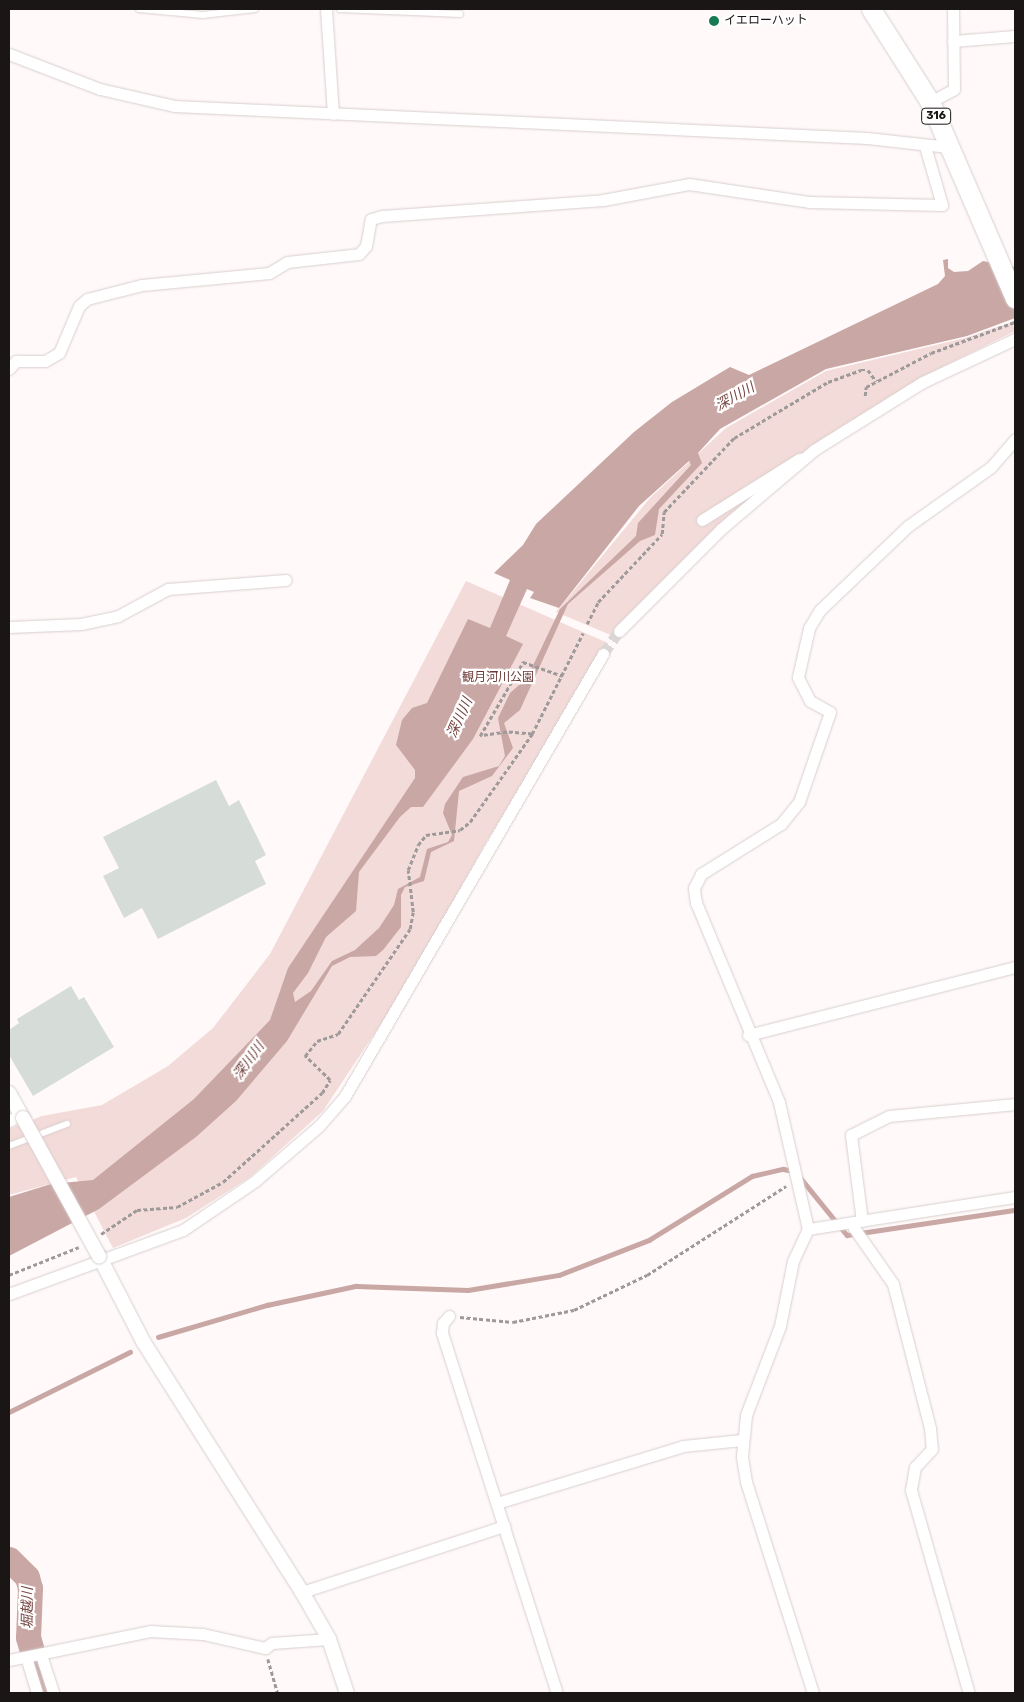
<!DOCTYPE html>
<meta charset="utf-8">
<style>
body{margin:0}
#map{position:relative;width:1024px;height:1702px;overflow:hidden;background:#fff9f9;font-family:Rubik,"Noto Sans JP",sans-serif}
div>[style]{position:absolute}
.green>*{inset:0;background:#f2dbd9}
.water>*{inset:0;background:#c9a7a4}
.stream>*{height:4.5px;margin:-2.25px;padding:0 2.25px;transform-origin:2.25px;border-radius:2.25px;background:#c9a7a4}
.river>*{height:25px;margin:-12.5px;padding:0 12.5px;transform-origin:12.5px;border-radius:12.5px;background:#c9a7a4}
.building>*{inset:0;background:#d6ddd9}
.minor-tunnel>*{height:11px;margin-top:-5.5px;transform-origin:0;background:repeating-linear-gradient(90deg,#dcd7d7 0 11px,transparent 0 16.5px)}
.path>*{height:2.5px;margin-top:-1.25px;transform-origin:0;background:repeating-linear-gradient(90deg,#9e9a99 0 4px,transparent 0 6.5px)}
.roads{filter:drop-shadow(0 0 1px #d8cfce) drop-shadow(0 0 1px #d8cfce)}
.service>*{height:5.5px;margin:-2.75px;padding:0 2.75px;transform-origin:2.75px;border-radius:2.75px;background:#fff}
.minor>*{height:11px;margin:-5.5px;padding:0 5.5px;transform-origin:5.5px;border-radius:5.5px;background:#fff}
.tertiary>*{height:14px;margin:-7px;padding:0 7px;transform-origin:7px;border-radius:7px;background:#fff}
.trunk>*{height:19px;margin:-9.5px;padding:0 9.5px;transform-origin:9.5px;border-radius:9.5px;background:#fff}
.bridges{filter:drop-shadow(0 0 1px #d8cfce) drop-shadow(0 0 1px #d8cfce)}
.tertiary-bridge>*{height:14px;margin:-7px;padding:0 7px;transform-origin:7px;border-radius:7px;background:#fff}
.dots>*{width:14px;height:14px;translate:-50% -50%;box-sizing:border-box;border:2px solid #fff;border-radius:50%}
span{translate:-50% -50%;white-space:nowrap;text-align:center;line-height:1.15;-webkit-text-stroke:4.5px #fff;paint-order:stroke}
.shield-label span{padding:1px 4px;background:#fff;border:1px solid;border-radius:4px;-webkit-text-stroke-width:0}
.shield-label{font-size:11px;color:#191615;font-weight:700}
.poi-label{font-size:12px;color:#191615}
.left{translate:0 -50%;text-align:left}
.park-label{font-size:12px;color:#6b3a37}
.water-label{font-size:14px;color:#764440;font-style:italic}
.frame{position:absolute;inset:0;border:10px solid #191615;pointer-events:none}
</style>
<div id="map">
<div class="green">
<div style="clip-path:polygon(1012px 322px,1015px 331px,924px 376px,813px 446px,613px 636px,556px 612px,650px 498px,726px 428px,826px 371px,965px 338px)"></div>
<div style="clip-path:polygon(466px 581px,608px 643px,485px 844px,404px 989px,323px 1111px,250px 1177px,186px 1218px,113px 1248px,76px 1177px,9px 1195px,9px 1129px,42px 1116px,102px 1105px,168px 1066px,213px 1028px,270px 954px)"></div>
</div>
<div class="water">
<div style="clip-path:polygon(evenodd,948px 259px,948px 268px,954px 272px,968px 271px,983px 261px,1015px 267px,1015px 318px,967px 336px,826px 369px,720px 429px,698px 453px,702px 463px,659px 509px,655px 535px,640px 541px,568px 604px,520px 710px,504px 723px,513px 748px,492px 776px,459px 791px,454px 841px,431px 852px,424px 881px,405px 887px,401px 895px,401px 927px,383px 950px,376px 956px,350px 957px,332px 966px,287px 1041px,236px 1101px,196px 1137px,99px 1209px,9px 1256px,9px 1197px,51px 1184px,93px 1180px,194px 1099px,270px 1020px,288px 968px,415px 778px,415px 770px,396px 745px,402px 720px,412px 708px,427px 703px,468px 619px,490px 628px,510px 580px,494px 573px,523px 545px,536px 524px,634px 432px,672px 402px,730px 367px,749px 375px,938px 284px,945px 276px,943px 260px,948px 259px,689px 461px,691px 465px,638px 523px,636px 536px,560px 609px,527px 678px,510px 693px,498px 718px,505px 756px,499px 766px,463px 777px,445px 804px,443px 813px,452px 835px,448px 842px,427px 849px,420px 877px,398px 889px,394px 905px,379px 928px,355px 950px,332px 961px,311px 991px,295px 1002px,293px 993px,308px 973px,326px 937px,356px 911px,359px 872px,400px 817px,411px 807px,423px 807px,473px 739px,523px 644px,506px 636px,527px 589px,534px 592px,530px 598px,559px 608px,639px 506px,689px 461px)"></div>
</div>
<div class="stream">
<div style="left:799px;top:1176px;width:76px;rotate:50.9deg"></div>
<div style="left:847px;top:1235px;width:170px;rotate:-8.5deg"></div>
<div style="left:158px;top:1337px;width:114px;rotate:-16.4deg"></div>
<div style="left:267px;top:1305px;width:91px;rotate:-12.1deg"></div>
<div style="left:356px;top:1286px;width:112px;rotate:2deg"></div>
<div style="left:468px;top:1290px;width:92px;rotate:-9.4deg"></div>
<div style="left:559px;top:1275px;width:97px;rotate:-21.3deg"></div>
<div style="left:649px;top:1240px;width:121px;rotate:-31.9deg"></div>
<div style="left:752px;top:1176px;width:32px;rotate:-13deg"></div>
<div style="left:783px;top:1169px;width:11px;rotate:10deg"></div>
<div style="left:9px;top:1412px;width:135px;rotate:-26.4deg"></div>
</div>
<div class="river">
<div style="left:9px;top:1559px;width:25px;rotate:45deg"></div>
<div style="left:27px;top:1577px;width:11px;rotate:75deg"></div>
<div style="left:30px;top:1588px;width:49px;rotate:92.3deg"></div>
<div style="left:28px;top:1637px;width:58px;rotate:74.1deg"></div>
</div>
<div class="building">
<div style="clip-path:polygon(216px 780px,229px 806px,239px 800px,266px 855px,255px 861px,266px 884px,158px 939px,142px 908px,124px 918px,103px 876px,119px 868px,103px 837px)"></div>
<div style="clip-path:polygon(71px 986px,79px 1000px,84px 997px,114px 1047px,33px 1096px,9px 1055px,9px 1030px,19px 1023px,17px 1019px)"></div>
</div>
<div class="minor-tunnel">
<div style="left:603px;top:654px;width:28px;rotate:-55deg"></div>
</div>
<div class="path">
<div style="left:865px;top:396px;width:9px;rotate:-84deg"></div>
<div style="left:866px;top:387px;width:73px;rotate:-27.6deg"></div>
<div style="left:931px;top:353px;width:90px;rotate:-20.3deg"></div>
<div style="left:587px;top:624px;width:25px;rotate:-63deg"></div>
<div style="left:598px;top:602px;width:93px;rotate:-46.7deg"></div>
<div style="left:662px;top:534px;width:22px;rotate:-85deg"></div>
<div style="left:664px;top:512px;width:102px;rotate:-46.6deg"></div>
<div style="left:734px;top:438px;width:109px;rotate:-30.8deg"></div>
<div style="left:828px;top:382px;width:35px;rotate:-20deg"></div>
<div style="left:861px;top:370px;width:7px"></div>
<div style="left:868px;top:370px;width:14px;rotate:54deg"></div>
<div style="left:532px;top:734px;width:25px;rotate:-175deg"></div>
<div style="left:507px;top:732px;width:27px;rotate:172deg"></div>
<div style="left:480px;top:736px;width:86px;rotate:-59.8deg"></div>
<div style="left:523px;top:662px;width:42px;rotate:19.3deg"></div>
<div style="left:101px;top:1234px;width:43px;rotate:-33.7deg"></div>
<div style="left:137px;top:1210px;width:40px;rotate:-4.3deg"></div>
<div style="left:177px;top:1207px;width:52px;rotate:-28.5deg"></div>
<div style="left:223px;top:1182px;width:133px;rotate:-42deg"></div>
<div style="left:322px;top:1093px;width:15px;rotate:-58deg"></div>
<div style="left:330px;top:1080px;width:35px;rotate:-136deg"></div>
<div style="left:305px;top:1056px;width:19px;rotate:-51deg"></div>
<div style="left:317px;top:1041px;width:22px;rotate:-18deg"></div>
<div style="left:338px;top:1034px;width:127px;rotate:-55.6deg"></div>
<div style="left:410px;top:929px;width:17px;rotate:-80deg"></div>
<div style="left:413px;top:912px;width:42px;rotate:-96.8deg"></div>
<div style="left:408px;top:870px;width:27px;rotate:-68deg"></div>
<div style="left:418px;top:845px;width:13px;rotate:-51deg"></div>
<div style="left:426px;top:835px;width:34px;rotate:-8deg"></div>
<div style="left:460px;top:830px;width:13px;rotate:-39deg"></div>
<div style="left:470px;top:822px;width:108px;rotate:-54.8deg"></div>
<div style="left:532px;top:734px;width:113px;rotate:-63.2deg"></div>
<div style="left:9px;top:1275px;width:75px;rotate:-21.8deg"></div>
<div style="left:460px;top:1317px;width:53px;rotate:5.4deg"></div>
<div style="left:513px;top:1322px;width:62px;rotate:-11.1deg"></div>
<div style="left:574px;top:1310px;width:81px;rotate:-25.6deg"></div>
<div style="left:647px;top:1275px;width:165px;rotate:-32.6deg"></div>
<div style="left:268px;top:1659px;width:35px;rotate:74deg"></div>
</div>
<div class="roads">
<div class="service">
<div style="left:139px;top:9px;width:64px;rotate:5.4deg"></div>
<div style="left:203px;top:15px;width:52px;rotate:-6.6deg"></div>
<div style="left:340px;top:9px;width:120px;rotate:2.4deg"></div>
<div style="left:9px;top:1146px;width:62px;rotate:-20.8deg"></div>
</div>
<div class="minor">
<div style="left:326px;top:9px;width:105px;rotate:86.2deg"></div>
<div style="left:953px;top:41px;width:62px;rotate:-4.6deg"></div>
<div style="left:9px;top:54px;width:97px;rotate:21deg"></div>
<div style="left:100px;top:89px;width:76px;rotate:12.9deg"></div>
<div style="left:174px;top:106px;width:694px;rotate:2.64deg"></div>
<div style="left:867px;top:138px;width:82px;rotate:6.3deg"></div>
<div style="left:930px;top:102px;width:27px;rotate:-28deg"></div>
<div style="left:954px;top:89px;width:80px;rotate:-90.7deg"></div>
<div style="left:9px;top:369px;width:11px;rotate:-49deg"></div>
<div style="left:16px;top:361px;width:29px"></div>
<div style="left:45px;top:361px;width:16px;rotate:-30deg"></div>
<div style="left:59px;top:353px;width:51px;rotate:-66.9deg"></div>
<div style="left:79px;top:306px;width:11px;rotate:-41deg"></div>
<div style="left:87px;top:299px;width:57px;rotate:-14.3deg"></div>
<div style="left:142px;top:285px;width:128px;rotate:-5.4deg"></div>
<div style="left:269px;top:273px;width:21px;rotate:-31deg"></div>
<div style="left:287px;top:262px;width:72px;rotate:-6.3deg"></div>
<div style="left:359px;top:254px;width:11px;rotate:-49deg"></div>
<div style="left:366px;top:246px;width:27px;rotate:-80deg"></div>
<div style="left:371px;top:219px;width:11px;rotate:-15deg"></div>
<div style="left:382px;top:216px;width:222px;rotate:-4.1deg"></div>
<div style="left:603px;top:200px;width:87px;rotate:-10.5deg"></div>
<div style="left:689px;top:184px;width:121px;rotate:8.5deg"></div>
<div style="left:809px;top:202px;width:133px;rotate:1.3deg"></div>
<div style="left:942px;top:205px;width:61px;rotate:-106.1deg"></div>
<div style="left:702px;top:520px;width:115px;rotate:-32.2deg"></div>
<div style="left:9px;top:627px;width:72px;rotate:-2.4deg"></div>
<div style="left:81px;top:624px;width:38px;rotate:-12deg"></div>
<div style="left:118px;top:616px;width:57px;rotate:-28.4deg"></div>
<div style="left:168px;top:589px;width:118px;rotate:-4.4deg"></div>
<div style="left:619px;top:631px;width:144px;rotate:-45deg"></div>
<div style="left:721px;top:529px;width:122px;rotate:-40.3deg"></div>
<div style="left:814px;top:450px;width:128px;rotate:-32deg"></div>
<div style="left:923px;top:382px;width:102px;rotate:-25.1deg"></div>
<div style="left:748px;top:1035px;width:276px;rotate:-14.3deg"></div>
<div style="left:9px;top:1121px;width:14px;rotate:-30deg"></div>
<div style="left:862px;top:1221px;width:87px;rotate:-97.3deg"></div>
<div style="left:851px;top:1135px;width:42px;rotate:-26.6deg"></div>
<div style="left:889px;top:1116px;width:127px;rotate:-5.4deg"></div>
<div style="left:855px;top:1222px;width:6px;rotate:99deg"></div>
<div style="left:854px;top:1228px;width:68px;rotate:55.1deg"></div>
<div style="left:893px;top:1284px;width:149px;rotate:75.6deg"></div>
<div style="left:930px;top:1428px;width:21px;rotate:85deg"></div>
<div style="left:932px;top:1449px;width:25px;rotate:133deg"></div>
<div style="left:915px;top:1467px;width:23px;rotate:100deg"></div>
<div style="left:911px;top:1490px;width:211px;rotate:74.1deg"></div>
<div style="left:808px;top:1229px;width:209px;rotate:-8.8deg"></div>
<div style="left:9px;top:1294px;width:185px;rotate:-20.2deg"></div>
<div style="left:183px;top:1230px;width:87px;rotate:-34.2deg"></div>
<div style="left:255px;top:1181px;width:84px;rotate:-40.7deg"></div>
<div style="left:319px;top:1126px;width:40px;rotate:-49deg"></div>
<div style="left:345px;top:1096px;width:512px;rotate:-59.73deg"></div>
<div style="left:449px;top:1316px;width:9px;rotate:131deg"></div>
<div style="left:443px;top:1323px;width:10px;rotate:96deg"></div>
<div style="left:442px;top:1333px;width:378px;rotate:72.3deg"></div>
<div style="left:497px;top:1503px;width:195px;rotate:-17deg"></div>
<div style="left:683px;top:1446px;width:59px;rotate:-5.8deg"></div>
<div style="left:302px;top:1592px;width:213px;rotate:-18.1deg"></div>
<div style="left:41px;top:1655px;width:40px;rotate:72deg"></div>
<div style="left:26px;top:1657px;width:38px;rotate:73deg"></div>
<div style="left:9px;top:1660px;width:144px;rotate:-11.6deg"></div>
<div style="left:150px;top:1631px;width:53px;rotate:3.2deg"></div>
<div style="left:203px;top:1634px;width:64px;rotate:12.7deg"></div>
<div style="left:265px;top:1648px;width:9px;rotate:-36deg"></div>
<div style="left:272px;top:1643px;width:57px;rotate:-4deg"></div>
<div style="left:813px;top:1693px;width:221px;rotate:-107.6deg"></div>
<div style="left:746px;top:1482px;width:26px;rotate:-99deg"></div>
<div style="left:742px;top:1456px;width:41px;rotate:-84.4deg"></div>
<div style="left:746px;top:1415px;width:95px;rotate:-69.1deg"></div>
<div style="left:780px;top:1326px;width:66px;rotate:-78.7deg"></div>
<div style="left:793px;top:1261px;width:35px;rotate:-65deg"></div>
<div style="left:808px;top:1229px;width:130px;rotate:-102.9deg"></div>
<div style="left:779px;top:1102px;width:216px;rotate:-112.6deg"></div>
<div style="left:696px;top:903px;width:15px;rotate:-98deg"></div>
<div style="left:694px;top:888px;width:16px;rotate:-63deg"></div>
<div style="left:701px;top:874px;width:94px;rotate:-32deg"></div>
<div style="left:781px;top:824px;width:28px;rotate:-51deg"></div>
<div style="left:799px;top:802px;width:95px;rotate:-71deg"></div>
<div style="left:830px;top:712px;width:23px;rotate:-151deg"></div>
<div style="left:810px;top:701px;width:27px;rotate:-117deg"></div>
<div style="left:798px;top:677px;width:50px;rotate:-77.3deg"></div>
<div style="left:809px;top:628px;width:21px;rotate:-59deg"></div>
<div style="left:820px;top:610px;width:122px;rotate:-43.7deg"></div>
<div style="left:908px;top:526px;width:102px;rotate:-35.4deg"></div>
<div style="left:991px;top:467px;width:37px;rotate:-49deg"></div>
</div>
<div class="tertiary">
<div style="left:9px;top:1093px;width:29px;rotate:61deg"></div>
<div style="left:99px;top:1256px;width:98px;rotate:62.7deg"></div>
<div style="left:144px;top:1343px;width:295px;rotate:57.6deg"></div>
<div style="left:302px;top:1592px;width:54px;rotate:60.1deg"></div>
<div style="left:329px;top:1639px;width:57px;rotate:71.6deg"></div>
</div>
<div class="trunk">
<div style="left:871px;top:9px;width:110px;rotate:57.6deg"></div>
<div style="left:930px;top:102px;width:214px;rotate:66.6deg"></div>
</div>
</div>
<div class="bridges">
<div class="tertiary-bridge">
<div style="left:23px;top:1118px;width:158px;rotate:61.2deg"></div>
</div>
</div>
<div class="dots">
<div style="left:714px;top:21px;background:#177a52"></div>
</div>
<div class="shield-label">
<span style="left:936px;top:116px">316</span>
</div>
<div class="poi-label">
<span class="left" style="left:724px;top:21px">イエローハット</span>
</div>
<div class="park-label">
<span style="left:498px;top:678px">観月河川公園</span>
</div>
<div class="water-label">
<span style="left:735px;top:397px;rotate:-29deg">深川川</span>
<span style="left:460px;top:718px;rotate:-66deg">深川川</span>
<span style="left:249px;top:1061px;rotate:-54deg">深川川</span>
<span style="left:28px;top:1608px;rotate:-90deg">堀越川</span>
</div>
<div class="frame"></div>
</div>
